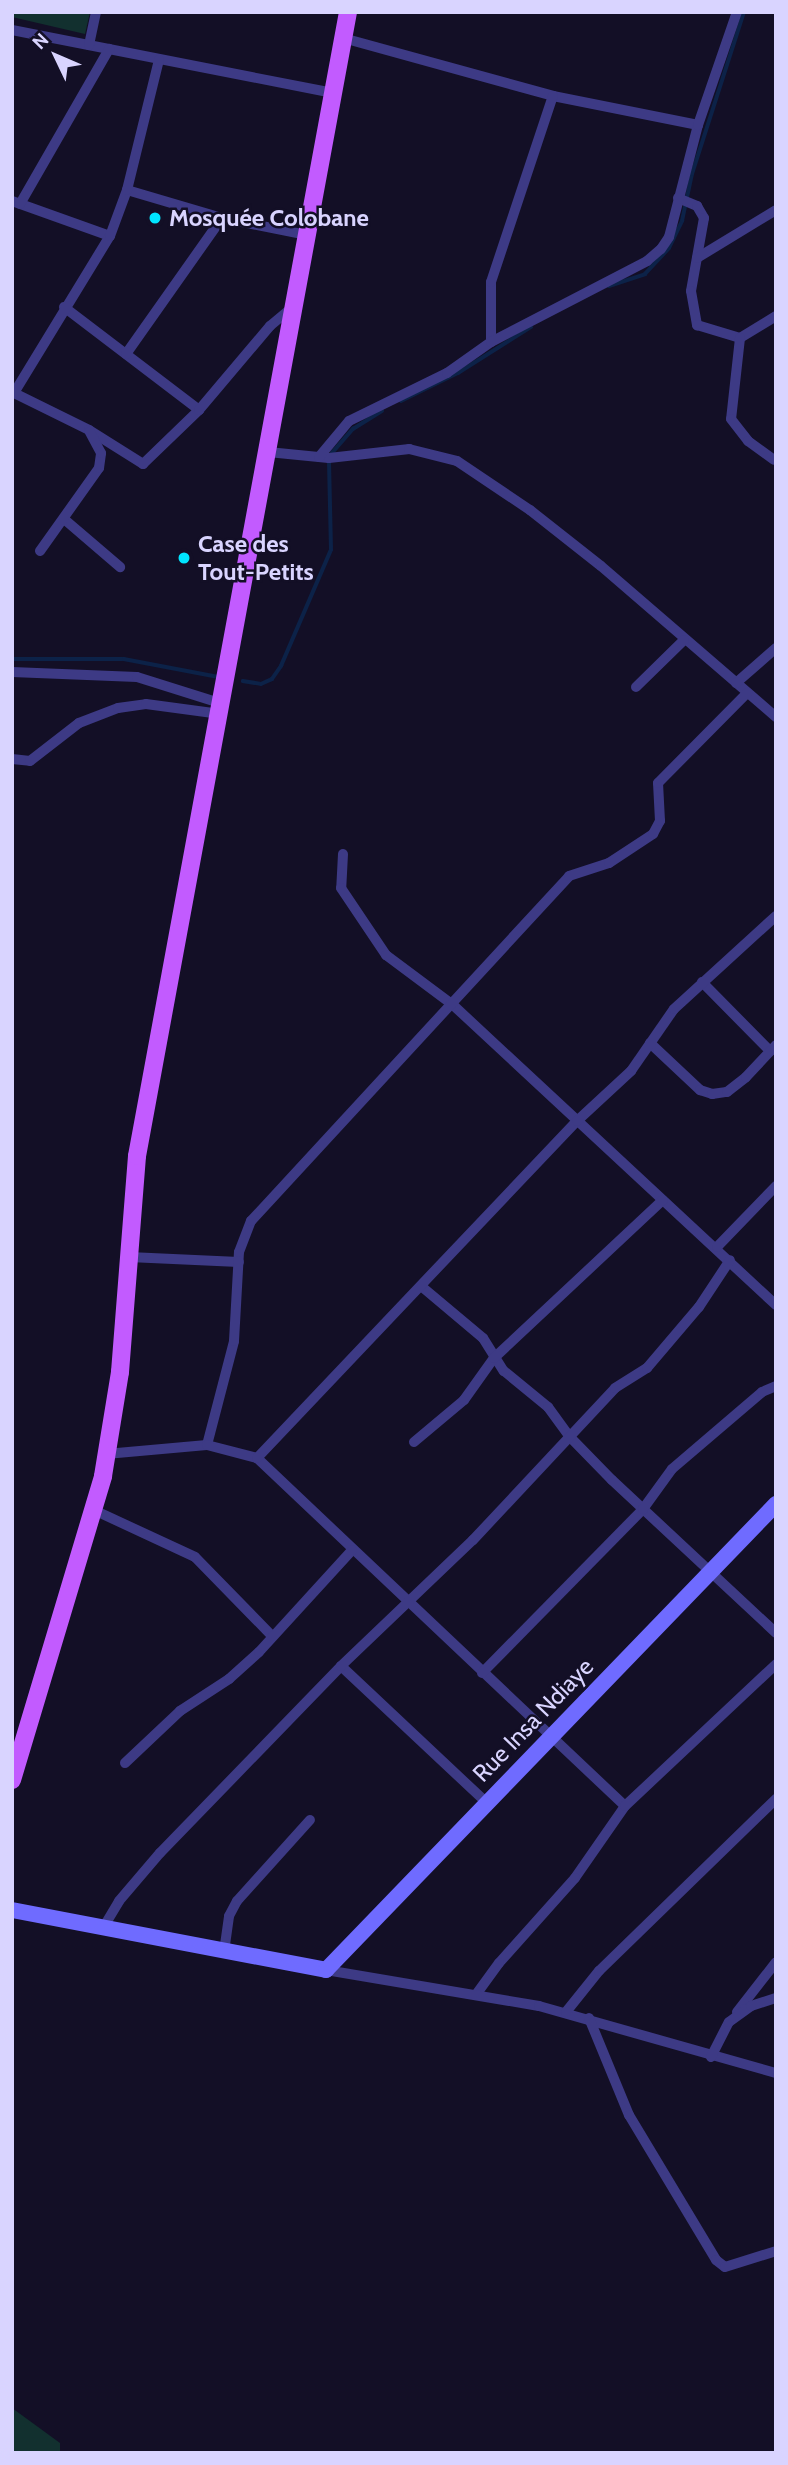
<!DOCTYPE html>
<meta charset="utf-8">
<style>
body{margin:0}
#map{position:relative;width:788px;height:2465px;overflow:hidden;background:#130f26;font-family:Cabin,sans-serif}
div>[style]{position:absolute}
.green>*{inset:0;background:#12302f}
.stream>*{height:3.5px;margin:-1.75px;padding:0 1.75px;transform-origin:1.75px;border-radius:1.75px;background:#0c2248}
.street>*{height:10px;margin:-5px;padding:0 5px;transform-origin:5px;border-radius:5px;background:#3d3a85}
.secondary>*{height:16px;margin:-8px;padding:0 8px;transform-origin:8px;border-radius:8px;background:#6f6bff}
.primary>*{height:18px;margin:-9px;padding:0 9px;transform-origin:9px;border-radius:9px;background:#c25bff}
.dots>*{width:19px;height:19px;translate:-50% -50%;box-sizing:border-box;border:4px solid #130f26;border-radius:50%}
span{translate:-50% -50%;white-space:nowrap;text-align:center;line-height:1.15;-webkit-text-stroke:5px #130f26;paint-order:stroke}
.poi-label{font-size:24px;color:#d9d4ff;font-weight:700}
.left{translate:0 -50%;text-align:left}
.street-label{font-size:24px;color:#d9d4ff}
.frame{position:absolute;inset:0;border:14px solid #d9d4ff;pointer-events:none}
.north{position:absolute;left:21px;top:21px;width:70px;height:70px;-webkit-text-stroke:5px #130f26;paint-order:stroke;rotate:314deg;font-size:19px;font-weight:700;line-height:28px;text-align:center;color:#d9d4ff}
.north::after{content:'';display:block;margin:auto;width:24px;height:32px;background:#d9d4ff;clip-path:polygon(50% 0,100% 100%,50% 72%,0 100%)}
</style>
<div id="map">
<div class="green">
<div style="clip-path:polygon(12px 12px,90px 12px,85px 34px,12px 17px)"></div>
<div style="clip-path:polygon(12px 2408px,60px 2443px,60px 2453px,12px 2453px)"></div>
</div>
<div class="stream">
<div style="left:609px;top:286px;width:38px;rotate:-18deg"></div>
<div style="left:645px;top:274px;width:35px;rotate:-47deg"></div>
<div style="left:669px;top:248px;width:30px;rotate:-64deg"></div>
<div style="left:682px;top:221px;width:48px;rotate:-78deg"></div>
<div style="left:692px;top:174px;width:170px;rotate:-72.2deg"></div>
<div style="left:401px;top:401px;width:64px;rotate:-26.2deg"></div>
<div style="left:458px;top:373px;width:86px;rotate:-32.2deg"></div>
<div style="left:332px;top:453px;width:32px;rotate:-49deg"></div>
<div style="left:353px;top:429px;width:34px;rotate:-32deg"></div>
<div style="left:12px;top:659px;width:112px"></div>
<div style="left:124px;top:659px;width:96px;rotate:10.8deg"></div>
<div style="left:243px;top:681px;width:18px;rotate:9deg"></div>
<div style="left:261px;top:684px;width:12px;rotate:-24deg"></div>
<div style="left:272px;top:679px;width:16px;rotate:-55deg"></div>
<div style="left:281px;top:666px;width:126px;rotate:-66.7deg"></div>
<div style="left:331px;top:550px;width:90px;rotate:-91.3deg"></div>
</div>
<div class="street">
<div style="left:12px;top:30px;width:326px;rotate:11.1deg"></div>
<div style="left:343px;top:38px;width:218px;rotate:15.4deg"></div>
<div style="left:553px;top:96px;width:148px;rotate:11.3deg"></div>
<div style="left:89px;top:45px;width:34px;rotate:-78deg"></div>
<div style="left:127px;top:190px;width:99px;rotate:16.4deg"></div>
<div style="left:222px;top:218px;width:87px;rotate:11.3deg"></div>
<div style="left:678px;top:198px;width:21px;rotate:23deg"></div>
<div style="left:697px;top:206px;width:14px;rotate:60deg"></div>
<div style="left:704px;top:218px;width:74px;rotate:100.1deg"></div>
<div style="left:691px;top:291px;width:35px;rotate:80deg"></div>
<div style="left:697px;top:325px;width:45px;rotate:16.8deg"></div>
<div style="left:740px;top:338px;width:42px;rotate:-31.4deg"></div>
<div style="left:12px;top:201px;width:104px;rotate:19.7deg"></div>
<div style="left:20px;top:204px;width:179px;rotate:-60.1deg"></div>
<div style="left:697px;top:258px;width:92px;rotate:-31.3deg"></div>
<div style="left:64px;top:307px;width:170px;rotate:37.3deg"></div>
<div style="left:740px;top:338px;width:81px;rotate:96.3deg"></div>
<div style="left:731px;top:419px;width:28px;rotate:52deg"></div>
<div style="left:748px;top:441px;width:32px;rotate:36deg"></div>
<div style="left:491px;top:342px;width:60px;rotate:-90deg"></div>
<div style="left:491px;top:282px;width:196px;rotate:-71.6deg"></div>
<div style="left:126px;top:354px;width:166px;rotate:-54.8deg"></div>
<div style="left:12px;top:392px;width:86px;rotate:26.3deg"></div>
<div style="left:89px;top:430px;width:64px;rotate:32.2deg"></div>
<div style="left:143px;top:464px;width:78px;rotate:-44deg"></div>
<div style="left:199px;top:410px;width:110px;rotate:-49.8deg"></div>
<div style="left:270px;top:326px;width:30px;rotate:-40deg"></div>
<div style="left:14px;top:393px;width:184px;rotate:-58.6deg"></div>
<div style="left:110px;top:236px;width:49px;rotate:-69.7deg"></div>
<div style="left:127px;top:190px;width:134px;rotate:-76.2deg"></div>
<div style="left:268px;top:452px;width:61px;rotate:5.6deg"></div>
<div style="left:329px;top:458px;width:81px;rotate:-6.4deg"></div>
<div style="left:409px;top:449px;width:49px;rotate:14deg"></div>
<div style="left:457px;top:461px;width:88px;rotate:33.9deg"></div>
<div style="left:530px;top:510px;width:90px;rotate:38.3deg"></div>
<div style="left:601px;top:566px;width:231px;rotate:40.8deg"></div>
<div style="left:319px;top:457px;width:47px;rotate:-50.2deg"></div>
<div style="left:349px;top:421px;width:109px;rotate:-26.1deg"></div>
<div style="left:447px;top:373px;width:54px;rotate:-35.2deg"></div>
<div style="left:491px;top:342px;width:176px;rotate:-27.4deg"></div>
<div style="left:647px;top:261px;width:18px;rotate:-41deg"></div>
<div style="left:661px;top:249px;width:14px;rotate:-56deg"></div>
<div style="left:669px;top:237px;width:116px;rotate:-75.5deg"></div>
<div style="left:698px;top:125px;width:120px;rotate:-71deg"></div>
<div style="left:64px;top:519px;width:74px;rotate:40.6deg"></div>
<div style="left:40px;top:551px;width:102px;rotate:-54.6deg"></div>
<div style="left:99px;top:468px;width:15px;rotate:-82deg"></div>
<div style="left:101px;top:453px;width:24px;rotate:-118deg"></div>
<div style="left:12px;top:672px;width:125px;rotate:2.3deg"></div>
<div style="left:137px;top:677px;width:90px;rotate:17.4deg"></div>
<div style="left:736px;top:683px;width:53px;rotate:-41.2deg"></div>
<div style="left:636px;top:687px;width:67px;rotate:-44.4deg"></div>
<div style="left:12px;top:759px;width:18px;rotate:6deg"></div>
<div style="left:30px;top:761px;width:62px;rotate:-37.8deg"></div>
<div style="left:79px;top:723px;width:42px;rotate:-21deg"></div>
<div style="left:118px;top:708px;width:28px;rotate:-8deg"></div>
<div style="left:146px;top:704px;width:75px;rotate:7.7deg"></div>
<div style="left:343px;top:854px;width:34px;rotate:93deg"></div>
<div style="left:341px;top:888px;width:81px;rotate:56.1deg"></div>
<div style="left:386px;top:955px;width:84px;rotate:36.7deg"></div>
<div style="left:453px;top:1005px;width:441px;rotate:42.9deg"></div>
<div style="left:702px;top:982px;width:97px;rotate:45.4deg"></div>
<div style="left:650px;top:1043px;width:69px;rotate:43.2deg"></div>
<div style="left:700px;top:1090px;width:13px;rotate:18deg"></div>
<div style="left:712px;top:1094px;width:15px;rotate:-8deg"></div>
<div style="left:727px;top:1092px;width:24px;rotate:-38deg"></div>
<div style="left:746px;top:1077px;width:44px;rotate:-46.8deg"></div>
<div style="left:717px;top:1247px;width:85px;rotate:-46deg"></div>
<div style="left:129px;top:1257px;width:110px;rotate:2.6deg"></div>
<div style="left:421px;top:1286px;width:81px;rotate:40deg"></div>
<div style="left:483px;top:1338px;width:39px;rotate:58deg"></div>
<div style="left:504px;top:1371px;width:57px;rotate:39.3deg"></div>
<div style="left:548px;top:1407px;width:37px;rotate:54deg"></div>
<div style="left:570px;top:1437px;width:60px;rotate:45.7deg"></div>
<div style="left:612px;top:1480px;width:224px;rotate:43deg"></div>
<div style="left:414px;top:1442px;width:65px;rotate:-40deg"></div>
<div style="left:464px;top:1400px;width:52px;rotate:-54.5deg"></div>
<div style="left:494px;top:1358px;width:231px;rotate:-43.1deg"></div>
<div style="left:207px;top:1445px;width:107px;rotate:-75.4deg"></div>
<div style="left:234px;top:1341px;width:89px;rotate:-86.8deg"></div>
<div style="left:239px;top:1252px;width:33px;rotate:-69deg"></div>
<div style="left:251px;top:1221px;width:469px;rotate:-47.3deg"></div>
<div style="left:569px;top:876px;width:42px;rotate:-18deg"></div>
<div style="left:609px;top:863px;width:53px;rotate:-33.4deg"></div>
<div style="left:653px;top:834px;width:15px;rotate:-62deg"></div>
<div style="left:660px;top:821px;width:38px;rotate:-93deg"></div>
<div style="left:658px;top:783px;width:127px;rotate:-45.3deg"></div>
<div style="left:106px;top:1454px;width:101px;rotate:-5.1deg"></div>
<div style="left:207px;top:1445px;width:52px;rotate:14.6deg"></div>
<div style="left:257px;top:1458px;width:506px;rotate:43.4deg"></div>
<div style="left:625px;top:1806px;width:88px;rotate:124.8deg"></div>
<div style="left:575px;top:1878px;width:114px;rotate:131.8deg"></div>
<div style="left:499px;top:1963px;width:39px;rotate:126deg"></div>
<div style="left:257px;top:1458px;width:465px;rotate:-46.5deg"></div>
<div style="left:577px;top:1121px;width:74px;rotate:-42.8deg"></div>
<div style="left:631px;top:1071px;width:75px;rotate:-55.3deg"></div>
<div style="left:674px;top:1009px;width:138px;rotate:-42.4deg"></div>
<div style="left:96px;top:1511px;width:109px;rotate:24.9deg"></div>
<div style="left:195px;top:1557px;width:110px;rotate:45.7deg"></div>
<div style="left:341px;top:1666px;width:199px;rotate:43.2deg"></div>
<div style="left:482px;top:1673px;width:230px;rotate:-45.5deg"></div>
<div style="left:643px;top:1509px;width:49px;rotate:-54.1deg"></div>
<div style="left:672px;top:1469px;width:118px;rotate:-40.5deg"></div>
<div style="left:762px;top:1392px;width:15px;rotate:-23deg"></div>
<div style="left:125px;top:1763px;width:76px;rotate:-43.4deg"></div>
<div style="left:180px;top:1711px;width:59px;rotate:-33.1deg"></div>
<div style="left:229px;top:1679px;width:40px;rotate:-42deg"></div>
<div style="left:259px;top:1652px;width:138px;rotate:-47.6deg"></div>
<div style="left:625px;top:1806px;width:207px;rotate:-43.2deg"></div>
<div style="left:103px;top:1928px;width:31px;rotate:-59deg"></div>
<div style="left:119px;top:1901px;width:63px;rotate:-49.5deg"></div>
<div style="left:160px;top:1853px;width:260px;rotate:-45.9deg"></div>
<div style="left:341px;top:1666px;width:182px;rotate:-43.7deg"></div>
<div style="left:473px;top:1540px;width:208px;rotate:-46.9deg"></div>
<div style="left:615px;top:1388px;width:38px;rotate:-32deg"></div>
<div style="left:647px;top:1368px;width:80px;rotate:-49.6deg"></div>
<div style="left:699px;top:1307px;width:56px;rotate:-56.6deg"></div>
<div style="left:224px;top:1952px;width:36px;rotate:-82deg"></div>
<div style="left:229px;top:1916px;width:17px;rotate:-62deg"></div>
<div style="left:237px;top:1901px;width:109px;rotate:-48deg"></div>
<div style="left:326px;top:1970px;width:216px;rotate:9.6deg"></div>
<div style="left:539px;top:2006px;width:246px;rotate:15.8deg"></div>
<div style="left:566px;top:2012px;width:53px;rotate:-51.2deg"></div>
<div style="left:599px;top:1971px;width:247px;rotate:-44.2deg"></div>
<div style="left:737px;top:2012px;width:63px;rotate:-52deg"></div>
<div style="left:589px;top:2018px;width:105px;rotate:67.6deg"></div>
<div style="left:629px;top:2115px;width:169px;rotate:59deg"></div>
<div style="left:716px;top:2260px;width:11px;rotate:38deg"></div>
<div style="left:725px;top:2267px;width:53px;rotate:-17.4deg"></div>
<div style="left:711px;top:2057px;width:39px;rotate:-63deg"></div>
<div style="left:729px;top:2022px;width:27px;rotate:-36deg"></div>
<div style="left:751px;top:2006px;width:26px;rotate:-18deg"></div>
</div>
<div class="secondary">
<div style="left:12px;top:1910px;width:320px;rotate:10.8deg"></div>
<div style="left:326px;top:1970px;width:648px;rotate:-46deg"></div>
</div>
<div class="primary">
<div style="left:12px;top:1780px;width:317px;rotate:-73.3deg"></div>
<div style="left:103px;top:1476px;width:105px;rotate:-80.7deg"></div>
<div style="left:120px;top:1372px;width:217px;rotate:-85.5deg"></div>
<div style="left:137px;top:1156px;width:1163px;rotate:-79.55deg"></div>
</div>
<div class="dots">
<div style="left:155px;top:218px;background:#00e5ff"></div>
<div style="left:184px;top:558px;background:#00e5ff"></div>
</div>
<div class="poi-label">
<span class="left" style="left:169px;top:218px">Mosquée Colobane</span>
<span class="left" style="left:198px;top:558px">Case des<br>Tout-Petits</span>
</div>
<div class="street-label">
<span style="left:533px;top:1720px;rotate:-46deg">Rue Insa Ndiaye</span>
</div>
<div class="frame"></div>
<div class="north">N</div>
</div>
